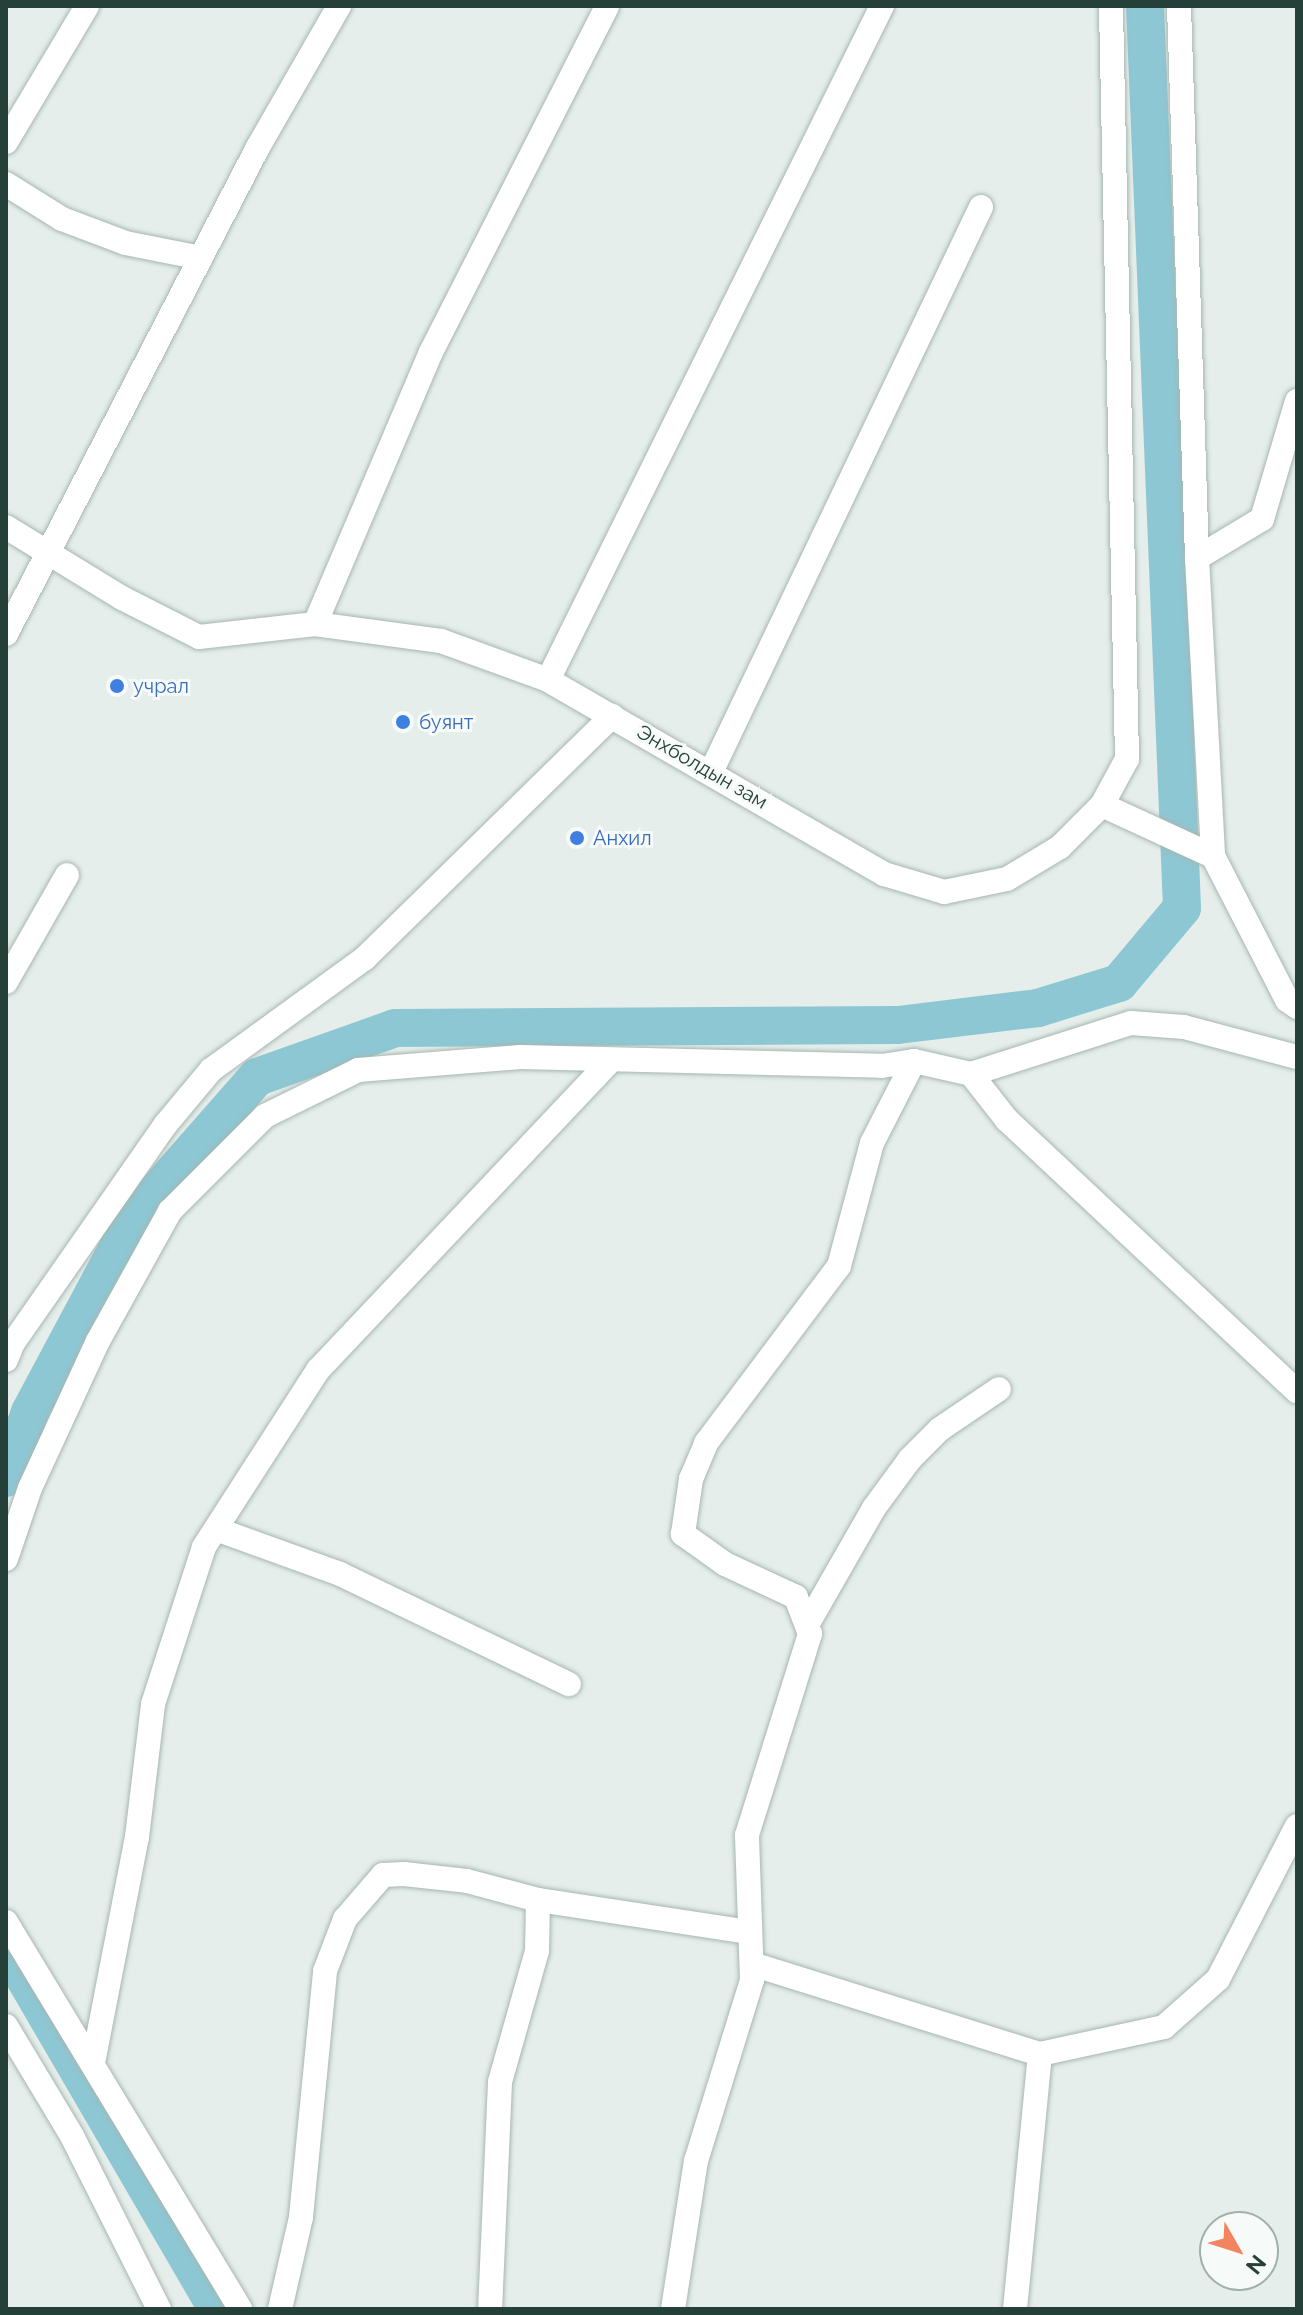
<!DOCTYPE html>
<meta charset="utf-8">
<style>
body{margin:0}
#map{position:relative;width:1303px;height:2315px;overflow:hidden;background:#e5eeea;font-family:Raleway,sans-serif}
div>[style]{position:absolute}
.canal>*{height:38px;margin:-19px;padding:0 19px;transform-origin:19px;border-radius:19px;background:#8dc7d3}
.roads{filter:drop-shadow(0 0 2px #a7b6b1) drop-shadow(0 0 2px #a7b6b1)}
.minor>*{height:24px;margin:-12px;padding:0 12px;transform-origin:12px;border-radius:12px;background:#fff}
.dots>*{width:22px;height:22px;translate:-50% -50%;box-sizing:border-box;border:4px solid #f6faf8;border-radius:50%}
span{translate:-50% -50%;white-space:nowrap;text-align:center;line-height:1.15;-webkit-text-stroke:6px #f6faf8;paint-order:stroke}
.shop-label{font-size:20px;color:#366cbe}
.left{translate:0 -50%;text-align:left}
.street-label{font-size:20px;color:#244039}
.frame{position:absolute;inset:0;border:8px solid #244039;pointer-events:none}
.north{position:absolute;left:1199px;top:2211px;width:80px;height:80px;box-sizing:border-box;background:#f6faf8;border:2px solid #a2b0ac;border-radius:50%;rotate:129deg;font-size:22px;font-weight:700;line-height:32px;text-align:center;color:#244039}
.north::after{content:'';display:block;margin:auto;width:28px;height:36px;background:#f2855f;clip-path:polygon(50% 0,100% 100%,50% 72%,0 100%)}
</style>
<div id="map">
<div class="canal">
<div style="left:6px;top:1478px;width:70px;rotate:-70deg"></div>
<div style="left:30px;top:1412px;width:221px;rotate:-61.9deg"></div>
<div style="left:134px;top:1217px;width:186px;rotate:-48.7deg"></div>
<div style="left:257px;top:1077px;width:146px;rotate:-19.5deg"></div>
<div style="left:395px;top:1028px;width:503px;rotate:-0.34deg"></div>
<div style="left:898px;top:1025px;width:141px;rotate:-6.9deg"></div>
<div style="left:1038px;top:1008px;width:85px;rotate:-17.2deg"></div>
<div style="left:1119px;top:983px;width:98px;rotate:-50deg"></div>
<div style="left:1182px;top:908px;width:903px;rotate:-92.35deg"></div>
<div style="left:6px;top:1946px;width:420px;rotate:59.8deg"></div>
</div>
<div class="roads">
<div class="minor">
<div style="left:1179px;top:6px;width:552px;rotate:88.13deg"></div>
<div style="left:1197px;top:558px;width:298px;rotate:86.9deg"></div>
<div style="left:6px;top:142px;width:158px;rotate:-59.2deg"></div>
<div style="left:6px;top:184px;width:66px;rotate:32deg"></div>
<div style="left:62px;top:219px;width:68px;rotate:20.6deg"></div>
<div style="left:126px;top:243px;width:76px;rotate:11.3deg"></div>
<div style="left:6px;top:527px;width:136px;rotate:31.5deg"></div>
<div style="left:122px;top:598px;width:86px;rotate:26.9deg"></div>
<div style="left:199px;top:637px;width:117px;rotate:-6.4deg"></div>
<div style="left:315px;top:624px;width:127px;rotate:7.7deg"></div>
<div style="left:441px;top:641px;width:114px;rotate:20deg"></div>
<div style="left:548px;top:680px;width:388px;rotate:30deg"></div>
<div style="left:884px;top:874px;width:63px;rotate:16.7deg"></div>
<div style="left:944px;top:892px;width:64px;rotate:-11.7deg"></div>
<div style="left:1007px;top:879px;width:62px;rotate:-31.1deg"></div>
<div style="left:1060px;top:847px;width:59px;rotate:-45deg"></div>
<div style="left:1102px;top:805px;width:122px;rotate:24.7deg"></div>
<div style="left:1213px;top:856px;width:162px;rotate:62.8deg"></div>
<div style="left:1287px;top:1000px;width:12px;rotate:35deg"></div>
<div style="left:1197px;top:558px;width:76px;rotate:-31deg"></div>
<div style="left:1262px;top:519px;width:123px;rotate:-73.5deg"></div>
<div style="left:315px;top:624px;width:293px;rotate:-66.9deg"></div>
<div style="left:430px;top:354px;width:390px;rotate:-63deg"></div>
<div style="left:6px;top:634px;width:548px;rotate:-62.64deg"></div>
<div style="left:258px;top:147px;width:163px;rotate:-60.1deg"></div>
<div style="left:548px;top:680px;width:752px;rotate:-63.64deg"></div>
<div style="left:712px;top:770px;width:624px;rotate:-64.46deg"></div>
<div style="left:1102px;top:805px;width:52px;rotate:-61.5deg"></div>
<div style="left:1127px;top:759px;width:753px;rotate:-91.22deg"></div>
<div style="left:6px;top:982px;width:123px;rotate:-60.3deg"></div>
<div style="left:971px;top:1074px;width:58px;rotate:52deg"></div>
<div style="left:1007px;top:1120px;width:397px;rotate:43.1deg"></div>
<div style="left:6px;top:1360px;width:18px;rotate:-68deg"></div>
<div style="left:13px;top:1343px;width:267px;rotate:-55.1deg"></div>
<div style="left:166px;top:1124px;width:70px;rotate:-50.2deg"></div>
<div style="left:211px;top:1070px;width:190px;rotate:-36deg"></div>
<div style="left:365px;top:958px;width:346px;rotate:-44.4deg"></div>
<div style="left:216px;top:1529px;width:132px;rotate:19.9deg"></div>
<div style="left:340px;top:1574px;width:254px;rotate:25.7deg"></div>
<div style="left:6px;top:1559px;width:75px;rotate:-71.3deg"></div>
<div style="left:30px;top:1488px;width:162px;rotate:-65.2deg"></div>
<div style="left:98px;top:1341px;width:149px;rotate:-61deg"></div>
<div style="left:170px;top:1211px;width:134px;rotate:-45deg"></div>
<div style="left:265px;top:1116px;width:104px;rotate:-26.3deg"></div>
<div style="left:358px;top:1070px;width:163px;rotate:-4.6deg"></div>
<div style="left:520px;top:1057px;width:362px;rotate:1.4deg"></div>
<div style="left:882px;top:1066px;width:32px;rotate:-9deg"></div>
<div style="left:914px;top:1061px;width:58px;rotate:12.8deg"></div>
<div style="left:971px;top:1074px;width:168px;rotate:-17.7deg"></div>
<div style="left:1131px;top:1023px;width:53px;rotate:4.3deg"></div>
<div style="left:1184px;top:1027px;width:117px;rotate:14.9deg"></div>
<div style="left:807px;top:1625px;width:135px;rotate:-60.2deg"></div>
<div style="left:874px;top:1508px;width:61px;rotate:-53.7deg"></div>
<div style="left:910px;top:1459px;width:42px;rotate:-45deg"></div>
<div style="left:940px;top:1429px;width:71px;rotate:-34.1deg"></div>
<div style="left:538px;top:1900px;width:214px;rotate:8.6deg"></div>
<div style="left:6px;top:1922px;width:452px;rotate:58.8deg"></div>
<div style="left:752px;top:1964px;width:302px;rotate:17.4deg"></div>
<div style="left:1040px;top:2054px;width:127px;rotate:-12.3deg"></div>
<div style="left:1164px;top:2027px;width:72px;rotate:-41.6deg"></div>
<div style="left:1218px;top:1979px;width:172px;rotate:-62.7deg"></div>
<div style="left:6px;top:2026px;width:128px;rotate:59deg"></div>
<div style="left:72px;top:2136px;width:194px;rotate:63.3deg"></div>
<div style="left:93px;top:2063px;width:230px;rotate:-79deg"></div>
<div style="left:137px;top:1837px;width:134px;rotate:-83.1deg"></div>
<div style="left:153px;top:1704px;width:165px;rotate:-72deg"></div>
<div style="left:204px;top:1547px;width:211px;rotate:-57.2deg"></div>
<div style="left:318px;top:1370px;width:425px;rotate:-46.6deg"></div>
<div style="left:280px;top:2309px;width:94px;rotate:-77.1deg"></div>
<div style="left:301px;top:2217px;width:247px;rotate:-84.4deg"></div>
<div style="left:325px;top:1971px;width:56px;rotate:-69deg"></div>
<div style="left:345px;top:1919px;width:58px;rotate:-49.2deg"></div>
<div style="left:383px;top:1875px;width:21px;rotate:-3deg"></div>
<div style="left:404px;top:1874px;width:63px;rotate:6.3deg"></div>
<div style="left:467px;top:1881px;width:73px;rotate:15deg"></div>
<div style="left:538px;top:1900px;width:51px;rotate:91.1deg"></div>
<div style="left:537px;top:1951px;width:136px;rotate:105.8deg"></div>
<div style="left:500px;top:2082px;width:227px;rotate:92.5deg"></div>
<div style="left:673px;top:2309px;width:150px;rotate:-81.2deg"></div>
<div style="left:696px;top:2161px;width:189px;rotate:-72.8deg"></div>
<div style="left:752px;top:1980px;width:145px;rotate:-92deg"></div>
<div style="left:747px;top:1835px;width:211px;rotate:-72.6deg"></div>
<div style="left:810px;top:1634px;width:40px;rotate:-111deg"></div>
<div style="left:796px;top:1597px;width:78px;rotate:-155.1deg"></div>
<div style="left:725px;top:1564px;width:52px;rotate:-144.5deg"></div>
<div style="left:683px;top:1534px;width:56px;rotate:-81.7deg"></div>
<div style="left:691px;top:1479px;width:39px;rotate:-67deg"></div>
<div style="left:706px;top:1443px;width:221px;rotate:-53.1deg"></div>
<div style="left:839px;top:1266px;width:127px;rotate:-75deg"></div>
<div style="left:872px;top:1143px;width:92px;rotate:-62.9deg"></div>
<div style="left:1015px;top:2309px;width:256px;rotate:-84.4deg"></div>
</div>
</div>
<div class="dots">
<div style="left:117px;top:686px;background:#3f7fe0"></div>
<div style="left:403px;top:722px;background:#3f7fe0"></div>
<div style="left:577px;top:838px;background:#3f7fe0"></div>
</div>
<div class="shop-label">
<span class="left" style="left:133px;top:686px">учрал</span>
<span class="left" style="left:419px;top:722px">буянт</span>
<span class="left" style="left:593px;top:838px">Анхил</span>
</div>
<div class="street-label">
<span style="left:702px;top:767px;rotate:30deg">Энхболдын зам</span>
</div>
<div class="frame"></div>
<div class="north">N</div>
</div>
